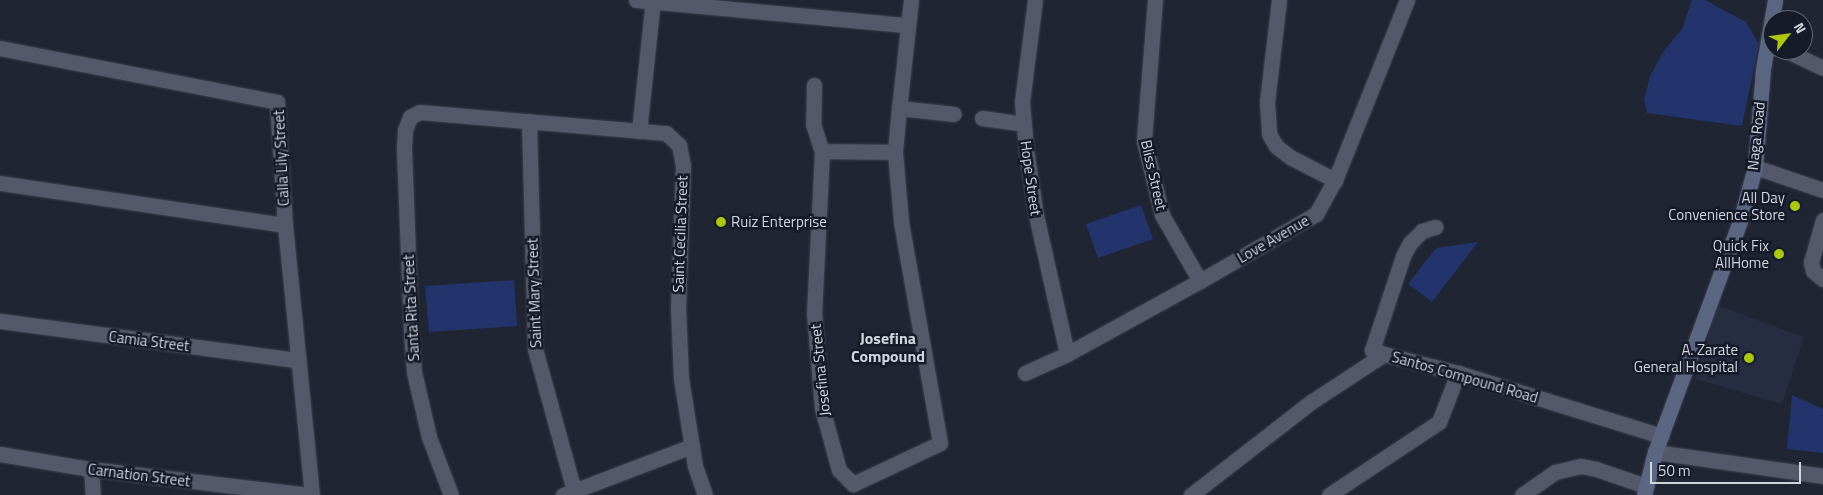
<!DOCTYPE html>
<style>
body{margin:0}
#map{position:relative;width:1823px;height:495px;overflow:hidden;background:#202533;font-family:"Titillium Web",sans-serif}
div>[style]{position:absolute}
.built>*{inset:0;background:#262d41}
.green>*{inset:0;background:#23336c}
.roads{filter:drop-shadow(0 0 1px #3d414d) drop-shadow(0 0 1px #3d414d)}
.street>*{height:15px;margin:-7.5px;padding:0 7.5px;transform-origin:7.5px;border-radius:7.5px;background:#535969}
.secondary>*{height:15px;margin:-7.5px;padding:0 7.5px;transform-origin:7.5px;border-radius:7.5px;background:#5b6683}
.dots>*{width:14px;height:14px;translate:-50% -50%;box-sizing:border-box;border:2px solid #161b29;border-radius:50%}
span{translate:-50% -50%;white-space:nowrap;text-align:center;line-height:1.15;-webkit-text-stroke:5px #161b29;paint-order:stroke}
.street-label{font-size:15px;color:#d0d4dd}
.poi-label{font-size:15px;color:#d0d4dd}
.right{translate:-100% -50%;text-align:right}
.left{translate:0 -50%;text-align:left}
.neighbourhood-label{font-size:16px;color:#d0d4dd;font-weight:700}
.north{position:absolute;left:1763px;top:10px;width:50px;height:50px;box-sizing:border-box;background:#161b29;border:1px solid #606571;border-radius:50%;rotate:60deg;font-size:14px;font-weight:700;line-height:20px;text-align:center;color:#d0d4dd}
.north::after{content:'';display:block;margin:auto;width:18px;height:22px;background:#adc610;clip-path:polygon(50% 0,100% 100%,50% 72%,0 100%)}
.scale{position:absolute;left:1650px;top:462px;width:151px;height:22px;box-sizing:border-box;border:2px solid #d0d4dd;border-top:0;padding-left:6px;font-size:15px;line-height:18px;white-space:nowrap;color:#d0d4dd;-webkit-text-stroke:4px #161b29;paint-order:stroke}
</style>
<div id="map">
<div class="built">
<div style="clip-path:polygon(1717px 305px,1804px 337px,1782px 404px,1695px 379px)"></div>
</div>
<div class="green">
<div style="clip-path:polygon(1692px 0,1705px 0,1746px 22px,1759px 44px,1742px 126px,1647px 113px,1644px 99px,1650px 76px,1663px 52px,1682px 29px)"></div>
<div style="clip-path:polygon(1141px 205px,1153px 239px,1098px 258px,1086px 224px)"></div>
<div style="clip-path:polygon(1478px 242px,1432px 302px,1408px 284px,1436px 248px)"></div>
<div style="clip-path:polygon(514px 280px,517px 326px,429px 332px,425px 286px)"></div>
<div style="clip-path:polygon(1792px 395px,1823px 409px,1823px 453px,1787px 449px)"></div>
</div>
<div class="roads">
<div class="street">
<div style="left:636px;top:0;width:273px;rotate:5.3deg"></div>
<div style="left:911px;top:0;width:109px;rotate:96.3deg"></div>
<div style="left:899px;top:108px;width:55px;rotate:6.2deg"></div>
<div style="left:1035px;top:0;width:103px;rotate:97.3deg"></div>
<div style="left:1022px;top:102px;width:47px;rotate:85.1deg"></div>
<div style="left:1026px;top:149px;width:67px;rotate:81.4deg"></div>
<div style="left:1036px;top:215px;width:142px;rotate:77.4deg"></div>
<div style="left:1155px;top:0;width:141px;rotate:94.5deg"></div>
<div style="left:1144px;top:141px;width:76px;rotate:76.3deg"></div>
<div style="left:1162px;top:215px;width:76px;rotate:60.1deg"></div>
<div style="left:1279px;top:0;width:103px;rotate:96.7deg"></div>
<div style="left:1267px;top:102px;width:32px;rotate:86deg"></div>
<div style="left:1269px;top:134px;width:14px;rotate:60deg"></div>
<div style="left:1276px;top:146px;width:18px;rotate:38deg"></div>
<div style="left:1290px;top:157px;width:51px;rotate:27.1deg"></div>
<div style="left:0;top:48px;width:282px;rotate:11deg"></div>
<div style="left:277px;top:102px;width:123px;rotate:86.3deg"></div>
<div style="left:285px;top:225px;width:271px;rotate:84.3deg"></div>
<div style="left:1785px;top:50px;width:42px;rotate:25.3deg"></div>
<div style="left:814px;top:85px;width:39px;rotate:91deg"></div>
<div style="left:813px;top:124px;width:28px;rotate:72deg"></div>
<div style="left:822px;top:151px;width:162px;rotate:92.8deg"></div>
<div style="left:814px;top:313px;width:95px;rotate:85.2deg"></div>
<div style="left:822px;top:408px;width:64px;rotate:74.7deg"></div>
<div style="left:839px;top:470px;width:20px;rotate:45deg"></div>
<div style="left:853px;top:484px;width:96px;rotate:-25.2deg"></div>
<div style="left:940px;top:443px;width:225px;rotate:-100deg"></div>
<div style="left:901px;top:221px;width:69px;rotate:-95deg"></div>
<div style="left:895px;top:152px;width:44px;rotate:-84.8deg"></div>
<div style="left:982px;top:118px;width:42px;rotate:8.1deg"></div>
<div style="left:529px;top:121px;width:228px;rotate:88.5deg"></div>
<div style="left:535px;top:349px;width:147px;rotate:74.6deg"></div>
<div style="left:639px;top:131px;width:132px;rotate:-83.9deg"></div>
<div style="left:822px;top:151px;width:73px;rotate:0.8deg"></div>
<div style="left:1755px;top:167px;width:72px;rotate:18.7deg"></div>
<div style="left:0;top:183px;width:288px;rotate:8.4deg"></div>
<div style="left:1823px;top:220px;width:44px;rotate:105.9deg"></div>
<div style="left:1811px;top:262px;width:9px;rotate:77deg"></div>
<div style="left:1813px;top:271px;width:13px;rotate:39deg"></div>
<div style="left:0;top:321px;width:301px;rotate:7.5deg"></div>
<div style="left:1384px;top:354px;width:13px;rotate:-162deg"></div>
<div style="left:1372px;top:350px;width:99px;rotate:-71.7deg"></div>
<div style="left:1403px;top:256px;width:15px;rotate:-62deg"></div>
<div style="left:1410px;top:243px;width:17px;rotate:-45deg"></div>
<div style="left:1422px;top:231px;width:14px;rotate:-17deg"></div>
<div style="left:1025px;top:373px;width:46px;rotate:-24.3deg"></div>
<div style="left:1067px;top:354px;width:152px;rotate:-28.8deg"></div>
<div style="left:1200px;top:281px;width:134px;rotate:-30deg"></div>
<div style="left:1316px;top:214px;width:39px;rotate:-61deg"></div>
<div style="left:1335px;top:180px;width:194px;rotate:-68.2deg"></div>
<div style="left:1655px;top:452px;width:170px;rotate:8.1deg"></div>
<div style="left:0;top:454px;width:92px;rotate:9.4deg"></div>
<div style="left:91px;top:469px;width:220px;rotate:6.8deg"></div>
<div style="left:91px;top:469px;width:26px;rotate:86deg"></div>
<div style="left:451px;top:495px;width:62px;rotate:-110.8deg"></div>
<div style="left:429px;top:437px;width:67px;rotate:-103deg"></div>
<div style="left:414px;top:372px;width:40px;rotate:-94.3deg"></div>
<div style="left:411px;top:332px;width:186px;rotate:-92.2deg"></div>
<div style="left:404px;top:146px;width:16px;rotate:-86deg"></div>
<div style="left:405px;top:130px;width:14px;rotate:-69deg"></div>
<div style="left:410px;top:117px;width:11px;rotate:-27deg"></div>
<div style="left:420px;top:112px;width:247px;rotate:4.9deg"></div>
<div style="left:666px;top:133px;width:18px;rotate:43deg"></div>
<div style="left:679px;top:145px;width:20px;rotate:79deg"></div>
<div style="left:683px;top:165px;width:142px;rotate:92deg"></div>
<div style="left:678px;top:307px;width:71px;rotate:87.6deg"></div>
<div style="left:681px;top:378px;width:89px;rotate:81deg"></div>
<div style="left:695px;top:466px;width:31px;rotate:71deg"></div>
<div style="left:563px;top:495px;width:138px;rotate:-20.8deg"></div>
<div style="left:1191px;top:495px;width:152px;rotate:-37.8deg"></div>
<div style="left:1311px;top:402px;width:87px;rotate:-33.3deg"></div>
<div style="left:1384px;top:354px;width:76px;rotate:14.4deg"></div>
<div style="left:1458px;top:373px;width:213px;rotate:17.2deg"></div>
<div style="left:1329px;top:495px;width:132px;rotate:-33.6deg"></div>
<div style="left:1439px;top:422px;width:53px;rotate:-68.8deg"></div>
<div style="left:1522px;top:495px;width:40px;rotate:-34.9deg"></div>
<div style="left:1555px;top:472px;width:27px;rotate:-13deg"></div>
<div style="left:1581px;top:466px;width:15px;rotate:11deg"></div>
<div style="left:1596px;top:469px;width:53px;rotate:18.8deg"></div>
</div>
<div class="secondary">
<div style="left:1644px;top:495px;width:44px;rotate:-75.7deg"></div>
<div style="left:1655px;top:452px;width:249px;rotate:-69.8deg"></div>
<div style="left:1741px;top:218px;width:53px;rotate:-74.6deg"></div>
<div style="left:1755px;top:167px;width:98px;rotate:-85.3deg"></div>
<div style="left:1763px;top:69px;width:70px;rotate:-80.1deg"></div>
</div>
</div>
<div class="dots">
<div style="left:1795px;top:206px;background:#adc610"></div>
<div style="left:721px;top:222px;background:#adc610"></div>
<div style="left:1779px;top:254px;background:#adc610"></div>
<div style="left:1749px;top:358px;background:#adc610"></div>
</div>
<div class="street-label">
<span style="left:1756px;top:136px;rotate:-84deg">Naga Road</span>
<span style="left:281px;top:158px;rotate:-93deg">Calla Lily Street</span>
<span style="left:1154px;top:175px;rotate:77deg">Bliss Street</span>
<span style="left:1031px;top:178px;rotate:82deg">Hope Street</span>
<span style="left:680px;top:234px;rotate:-88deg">Saint Cecilia Street</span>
<span style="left:1273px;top:239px;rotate:-30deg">Love Avenue</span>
<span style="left:534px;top:293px;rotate:-92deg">Saint Mary Street</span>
<span style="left:411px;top:308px;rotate:-93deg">Santa Rita Street</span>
<span style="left:149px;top:341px;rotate:7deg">Camia Street</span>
<span style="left:820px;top:370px;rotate:-96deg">Josefina Street</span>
<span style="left:1465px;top:377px;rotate:16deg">Santos Compound Road</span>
<span style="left:139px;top:475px;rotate:7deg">Carnation Street</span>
</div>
<div class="poi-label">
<span class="right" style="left:1785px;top:206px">All Day<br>Convenience Store</span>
<span class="left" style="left:731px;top:222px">Ruiz Enterprise</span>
<span class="right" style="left:1769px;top:254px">Quick Fix<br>AllHome</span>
<span class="right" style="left:1738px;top:358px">A. Zarate<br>General Hospital</span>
</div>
<div class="neighbourhood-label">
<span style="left:888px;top:347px">Josefina<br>Compound</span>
</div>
<div class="north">N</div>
<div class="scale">50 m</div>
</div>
